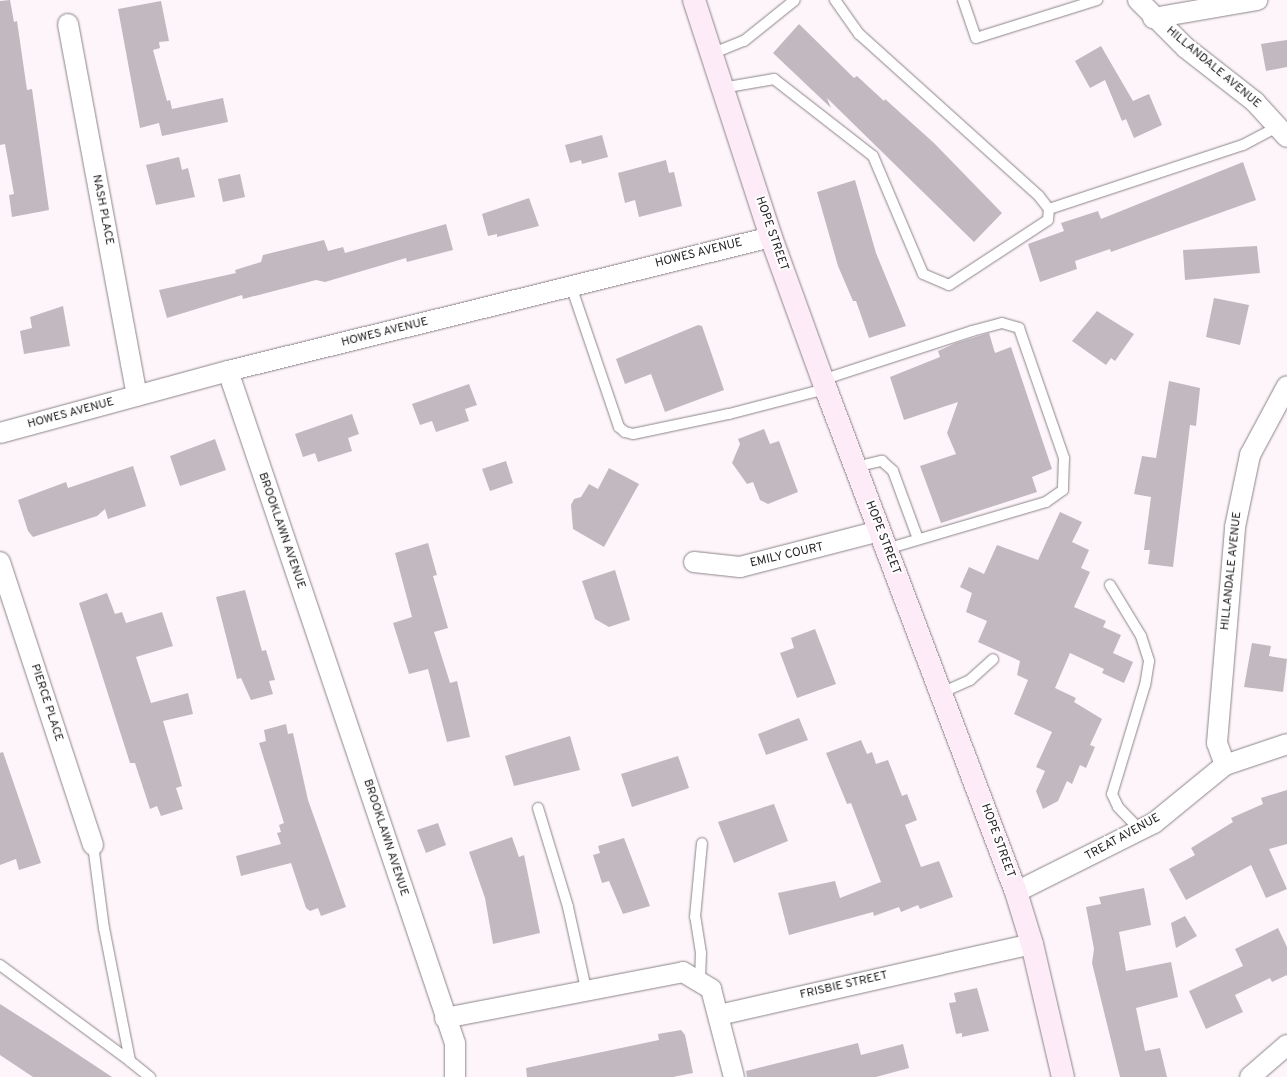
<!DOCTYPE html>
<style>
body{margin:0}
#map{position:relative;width:1287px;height:1077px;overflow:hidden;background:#fdf5fa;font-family:Overpass,sans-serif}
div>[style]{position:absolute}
.building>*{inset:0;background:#c1b9bf}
.roads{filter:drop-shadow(0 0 1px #8b8488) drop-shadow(0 0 1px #8b8488)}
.lane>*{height:10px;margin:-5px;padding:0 5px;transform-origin:5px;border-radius:5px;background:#fff}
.street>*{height:20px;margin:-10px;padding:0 10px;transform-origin:10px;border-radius:10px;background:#fff}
.secondary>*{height:22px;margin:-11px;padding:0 11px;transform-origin:11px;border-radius:11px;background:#fdebf7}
span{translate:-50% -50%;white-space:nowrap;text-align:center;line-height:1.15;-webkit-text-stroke:4px #fff;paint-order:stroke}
.street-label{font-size:12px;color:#272426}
</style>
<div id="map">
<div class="building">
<div style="clip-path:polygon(10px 0,14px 22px,17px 21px,27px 90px,32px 89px,49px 210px,12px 217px,9px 195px,14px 194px,5px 144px,0 145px,0 1px)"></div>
<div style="clip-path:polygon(161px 1px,169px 41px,159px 42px,160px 48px,153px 50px,167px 101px,170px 100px,172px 109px,223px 98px,228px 122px,162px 136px,159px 123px,140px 128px,118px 9px)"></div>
<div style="clip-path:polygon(799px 24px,854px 78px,857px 76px,884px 101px,885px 99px,934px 143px,1002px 213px,974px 242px,827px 98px,831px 108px,773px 53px)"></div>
<div style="clip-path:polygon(1287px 40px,1287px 67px,1266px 71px,1261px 44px)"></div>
<div style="clip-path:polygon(1101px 46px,1133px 101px,1149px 94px,1162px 125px,1134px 138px,1126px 119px,1122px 121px,1105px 80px,1090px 88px,1075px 61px)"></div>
<div style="clip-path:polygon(602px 135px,608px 157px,582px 164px,581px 160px,570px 163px,565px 145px)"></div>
<div style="clip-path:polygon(179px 157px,182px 170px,188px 168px,195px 197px,156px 205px,146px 165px)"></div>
<div style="clip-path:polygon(666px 160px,669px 173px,674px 172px,682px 206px,639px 217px,635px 200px,625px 203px,618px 173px)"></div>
<div style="clip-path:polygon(1243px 162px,1256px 200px,1111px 252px,1110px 249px,1075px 261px,1077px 269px,1040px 282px,1028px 244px,1064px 231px,1061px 223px,1098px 211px,1101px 219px)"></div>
<div style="clip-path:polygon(240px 174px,245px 197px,223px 202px,218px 179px)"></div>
<div style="clip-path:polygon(855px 180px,876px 253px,906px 326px,869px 338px,856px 301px,853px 301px,838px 266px,817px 192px)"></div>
<div style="clip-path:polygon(529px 198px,539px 226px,497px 237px,497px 234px,488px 236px,482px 214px)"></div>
<div style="clip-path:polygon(446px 224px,453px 250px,407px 262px,406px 258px,325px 282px,316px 280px,243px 299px,242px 295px,167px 318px,159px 290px,236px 273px,235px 270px,261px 262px,263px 255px,324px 240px,328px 251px,343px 247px,345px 253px)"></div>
<div style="clip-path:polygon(1257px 246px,1260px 273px,1185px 280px,1183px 250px)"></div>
<div style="clip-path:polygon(1214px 298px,1249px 305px,1240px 345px,1206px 337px)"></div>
<div style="clip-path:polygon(63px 306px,70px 346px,24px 354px,20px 331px,32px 328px,30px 317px)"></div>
<div style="clip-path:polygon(1097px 311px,1134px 334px,1115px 361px,1111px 358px,1106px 365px,1072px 341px)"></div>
<div style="clip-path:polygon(698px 325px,702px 326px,724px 390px,665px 412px,651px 374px,625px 384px,616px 359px)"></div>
<div style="clip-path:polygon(989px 333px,995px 353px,1011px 347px,1052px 469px,1032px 477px,1037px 492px,941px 523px,920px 466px,956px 454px,947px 433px,958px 402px,904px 420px,890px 377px,940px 357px,938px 351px,956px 343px)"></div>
<div style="clip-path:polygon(1169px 381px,1200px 388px,1196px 426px,1190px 425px,1173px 567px,1148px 564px,1150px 550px,1144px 550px,1151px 497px,1134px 494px,1142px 456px,1156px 458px)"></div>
<div style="clip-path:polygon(469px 384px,477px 405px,465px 409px,469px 421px,436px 432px,432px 421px,420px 425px,412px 404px)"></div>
<div style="clip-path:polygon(352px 414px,359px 434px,348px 438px,352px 451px,318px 462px,315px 453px,303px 457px,295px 434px)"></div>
<div style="clip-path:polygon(764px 429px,770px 444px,779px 441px,798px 492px,768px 504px,760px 500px,753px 482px,747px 484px,732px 463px,740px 444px,738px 439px)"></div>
<div style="clip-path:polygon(215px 439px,226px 470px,180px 486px,170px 456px)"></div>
<div style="clip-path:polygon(506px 461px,513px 483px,490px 491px,482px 469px)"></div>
<div style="clip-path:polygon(133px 466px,146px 506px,108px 519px,105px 509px,97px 516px,33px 537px,28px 531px,18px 500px,66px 482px,68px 488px)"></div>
<div style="clip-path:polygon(609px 468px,639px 484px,604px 547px,573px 529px,571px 505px,574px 499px,581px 497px,589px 484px,598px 489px)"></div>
<div style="clip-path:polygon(1060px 512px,1082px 522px,1072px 542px,1089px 550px,1081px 568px,1090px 572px,1074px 607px,1106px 621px,1103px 627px,1121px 635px,1113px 653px,1133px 662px,1124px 683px,1102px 673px,1104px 669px,1070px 653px,1055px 688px,1076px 698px,1074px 702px,1102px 719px,1090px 745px,1095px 747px,1086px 768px,1080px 765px,1072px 784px,1067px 781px,1058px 801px,1043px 809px,1036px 791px,1045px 771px,1036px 767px,1052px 732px,1014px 714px,1028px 680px,1017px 675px,1020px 661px,978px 642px,987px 621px,966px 612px,972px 593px,960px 587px,969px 567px,984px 574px,997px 545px,1038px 560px)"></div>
<div style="clip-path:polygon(428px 543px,437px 575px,433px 576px,448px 628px,434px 632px,450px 683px,457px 681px,470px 737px,447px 742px,428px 669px,409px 674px,393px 623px,412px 617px,395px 553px)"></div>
<div style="clip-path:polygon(615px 570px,630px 620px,609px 627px,595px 619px,582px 581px)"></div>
<div style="clip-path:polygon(245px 590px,262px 651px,266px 650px,275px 680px,269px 681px,273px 694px,251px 700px,241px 678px,237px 679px,216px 597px)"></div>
<div style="clip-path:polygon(107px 593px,115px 614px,122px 612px,126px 623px,162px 612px,173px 646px,136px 657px,151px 703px,188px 693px,193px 714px,163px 721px,182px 786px,176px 788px,183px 809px,161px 816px,157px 806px,150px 809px,135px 763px,130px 763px,79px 603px)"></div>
<div style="clip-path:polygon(815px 629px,836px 684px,797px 698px,780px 653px,794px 648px,791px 638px)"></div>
<div style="clip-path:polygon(1252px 643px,1271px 646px,1269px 656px,1287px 659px,1283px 692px,1244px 687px)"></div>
<div style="clip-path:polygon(799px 718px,808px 740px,766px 755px,758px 734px)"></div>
<div style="clip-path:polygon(286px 724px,288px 734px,293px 733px,308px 800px,346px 907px,321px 916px,318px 908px,310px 911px,306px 908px,291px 863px,241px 876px,236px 856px,281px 844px,277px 833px,281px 832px,279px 825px,284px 823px,259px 743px,266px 741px,264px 730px)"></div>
<div style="clip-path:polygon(570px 736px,580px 770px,514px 786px,505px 756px)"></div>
<div style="clip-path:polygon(861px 740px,867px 754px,872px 752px,876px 764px,888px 760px,902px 796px,907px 794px,917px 820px,905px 825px,921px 867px,939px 861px,953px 897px,920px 909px,918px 905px,901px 912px,899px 907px,874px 916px,873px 912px,789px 935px,778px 893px,835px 881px,840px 898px,881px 882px,851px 803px,847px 804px,826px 753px)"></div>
<div style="clip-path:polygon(3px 752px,41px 863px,19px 870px,16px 859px,0 865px,0 753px)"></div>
<div style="clip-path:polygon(678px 756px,689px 788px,632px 807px,621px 774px)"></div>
<div style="clip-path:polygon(1287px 790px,1287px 844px,1269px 849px,1287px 889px,1266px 898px,1251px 865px,1186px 900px,1169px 869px,1195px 855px,1191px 848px,1233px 822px,1231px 818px,1263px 804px,1261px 798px)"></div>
<div style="clip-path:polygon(774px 804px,788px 841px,734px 863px,718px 822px)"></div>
<div style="clip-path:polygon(438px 823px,446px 845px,426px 853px,417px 830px)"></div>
<div style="clip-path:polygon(512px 837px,519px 857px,524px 855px,540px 933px,493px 944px,485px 898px,469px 852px)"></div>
<div style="clip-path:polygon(624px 838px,650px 906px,623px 914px,609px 881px,602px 883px,593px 855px,600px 853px,598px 846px)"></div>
<div style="clip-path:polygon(1144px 888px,1151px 925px,1119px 932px,1126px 971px,1171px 962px,1178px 997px,1136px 1008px,1145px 1051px,1160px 1048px,1167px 1077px,1120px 1077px,1092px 963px,1094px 949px,1086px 907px,1101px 904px,1099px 897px)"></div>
<div style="clip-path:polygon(1185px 916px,1197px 936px,1176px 948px,1171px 923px)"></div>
<div style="clip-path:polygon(1278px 928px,1287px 947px,1287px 975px,1272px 982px,1270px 978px,1235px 995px,1243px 1012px,1206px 1029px,1189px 991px,1243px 966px,1235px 949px)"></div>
<div style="clip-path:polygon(977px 988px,989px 1031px,962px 1037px,962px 1033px,956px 1034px,949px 1003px,956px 1002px,954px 993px)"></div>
<div style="clip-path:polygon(0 1004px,47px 1034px,112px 1077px,33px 1077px,0 1055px)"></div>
<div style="clip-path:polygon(681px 1030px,685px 1035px,693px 1073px,673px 1077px,527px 1077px,526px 1068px,659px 1040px,658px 1034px)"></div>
<div style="clip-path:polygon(858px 1043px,861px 1055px,903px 1044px,909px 1068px,876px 1077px,747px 1077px,746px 1071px)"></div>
</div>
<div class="roads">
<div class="lane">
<div style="left:963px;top:0;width:40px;rotate:71.1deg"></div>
<div style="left:976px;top:38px;width:127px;rotate:-17.4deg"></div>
<div style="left:711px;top:54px;width:35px;rotate:-22deg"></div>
<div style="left:744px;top:41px;width:65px;rotate:-38.8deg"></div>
<div style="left:722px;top:88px;width:53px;rotate:-9.8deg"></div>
<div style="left:774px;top:79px;width:125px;rotate:37.9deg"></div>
<div style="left:873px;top:156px;width:128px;rotate:67deg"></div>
<div style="left:923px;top:274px;width:28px;rotate:23deg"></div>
<div style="left:949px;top:285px;width:118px;rotate:-33.3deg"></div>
<div style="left:1048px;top:220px;width:11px;rotate:-85deg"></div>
<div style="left:1049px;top:209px;width:16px;rotate:-128deg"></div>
<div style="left:1039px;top:196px;width:242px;rotate:-138deg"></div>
<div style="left:859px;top:34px;width:42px;rotate:-125.2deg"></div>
<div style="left:1049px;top:209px;width:204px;rotate:-18.3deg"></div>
<div style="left:1243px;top:145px;width:41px;rotate:-27.8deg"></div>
<div style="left:571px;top:286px;width:149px;rotate:71.2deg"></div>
<div style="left:619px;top:427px;width:8px;rotate:40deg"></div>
<div style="left:625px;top:432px;width:8px;rotate:14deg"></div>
<div style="left:633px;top:434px;width:98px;rotate:-11.8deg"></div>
<div style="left:729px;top:414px;width:100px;rotate:-14.5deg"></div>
<div style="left:822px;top:380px;width:158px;rotate:-18.1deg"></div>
<div style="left:972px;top:331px;width:31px;rotate:-15deg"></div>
<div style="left:1002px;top:323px;width:18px;rotate:16deg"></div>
<div style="left:1019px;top:328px;width:138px;rotate:70.9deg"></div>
<div style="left:1064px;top:458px;width:32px;rotate:92deg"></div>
<div style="left:1063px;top:490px;width:21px;rotate:145deg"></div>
<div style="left:1046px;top:502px;width:167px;rotate:163.6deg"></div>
<div style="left:855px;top:467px;width:28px;rotate:-13deg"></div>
<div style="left:882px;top:461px;width:15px;rotate:42deg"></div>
<div style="left:893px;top:471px;width:72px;rotate:69.8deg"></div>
<div style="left:1110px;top:585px;width:60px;rotate:58.7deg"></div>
<div style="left:1141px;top:636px;width:26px;rotate:72deg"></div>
<div style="left:1149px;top:661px;width:24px;rotate:99deg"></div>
<div style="left:1145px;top:685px;width:114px;rotate:106.8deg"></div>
<div style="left:1112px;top:794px;width:14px;rotate:65deg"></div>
<div style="left:1118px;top:807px;width:33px;rotate:46deg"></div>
<div style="left:941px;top:693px;width:32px;rotate:-24deg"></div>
<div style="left:970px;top:680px;width:31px;rotate:-42deg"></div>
<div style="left:538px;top:808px;width:103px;rotate:73.1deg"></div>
<div style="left:568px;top:907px;width:84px;rotate:77.6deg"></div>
<div style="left:93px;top:845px;width:84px;rotate:82.5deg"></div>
<div style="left:104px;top:928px;width:136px;rotate:78.9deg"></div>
<div style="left:130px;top:1061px;width:26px;rotate:39deg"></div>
<div style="left:0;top:965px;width:162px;rotate:36.4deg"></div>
<div style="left:700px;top:980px;width:27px;rotate:-88deg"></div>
<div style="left:701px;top:953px;width:36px;rotate:-99deg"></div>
<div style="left:695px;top:917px;width:74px;rotate:-84.6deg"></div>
</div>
<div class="street">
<div style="left:1138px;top:0;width:68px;rotate:45deg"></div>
<div style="left:1186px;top:48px;width:88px;rotate:38deg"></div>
<div style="left:1255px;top:102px;width:47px;rotate:47.6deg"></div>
<div style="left:1153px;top:18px;width:106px;rotate:-9.8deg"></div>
<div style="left:68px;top:24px;width:378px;rotate:79.5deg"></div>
<div style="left:228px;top:371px;width:709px;rotate:71.34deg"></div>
<div style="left:455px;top:1043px;width:34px;rotate:90deg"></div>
<div style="left:0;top:433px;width:236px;rotate:-15.2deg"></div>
<div style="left:228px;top:371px;width:559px;rotate:-13.86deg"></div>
<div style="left:0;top:562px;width:298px;rotate:71.8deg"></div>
<div style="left:694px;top:562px;width:46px;rotate:6.2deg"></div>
<div style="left:740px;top:567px;width:144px;rotate:-14.5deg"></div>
<div style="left:1225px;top:765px;width:23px;rotate:-110deg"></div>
<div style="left:1217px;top:743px;width:217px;rotate:-85.2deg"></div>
<div style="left:1235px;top:527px;width:74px;rotate:-78.2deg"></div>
<div style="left:1250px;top:455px;width:78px;rotate:-61.8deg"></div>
<div style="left:1016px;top:892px;width:154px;rotate:-26.6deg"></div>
<div style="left:1154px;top:823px;width:92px;rotate:-39.2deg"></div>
<div style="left:1225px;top:765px;width:65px;rotate:-18.7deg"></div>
<div style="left:719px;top:1015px;width:321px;rotate:-12.8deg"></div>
<div style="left:445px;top:1018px;width:242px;rotate:-10.9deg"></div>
<div style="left:683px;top:972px;width:33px;rotate:31deg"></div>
<div style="left:711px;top:989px;width:91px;rotate:75.4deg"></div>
<div style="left:1250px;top:1077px;width:49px;rotate:-40.9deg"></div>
</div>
<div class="secondary">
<div style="left:694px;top:0;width:249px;rotate:72deg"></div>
<div style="left:771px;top:237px;width:162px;rotate:70.1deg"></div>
<div style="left:826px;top:389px;width:538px;rotate:69.31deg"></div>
<div style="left:1016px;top:892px;width:54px;rotate:72.9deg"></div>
<div style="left:1032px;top:944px;width:137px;rotate:76.9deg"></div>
</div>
</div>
<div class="street-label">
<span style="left:1213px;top:68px;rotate:40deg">HILLANDALE AVENUE</span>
<span style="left:102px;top:210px;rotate:79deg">NASH PLACE</span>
<span style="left:771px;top:234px;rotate:71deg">HOPE STREET</span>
<span style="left:699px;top:254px;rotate:-14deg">HOWES AVENUE</span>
<span style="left:385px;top:333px;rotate:-14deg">HOWES AVENUE</span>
<span style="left:71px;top:414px;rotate:-15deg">HOWES AVENUE</span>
<span style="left:281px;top:531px;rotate:71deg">BROOKLAWN AVENUE</span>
<span style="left:882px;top:538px;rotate:69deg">HOPE STREET</span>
<span style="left:787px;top:556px;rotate:-13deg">EMILY COURT</span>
<span style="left:1232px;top:571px;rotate:-84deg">HILLANDALE AVENUE</span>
<span style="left:46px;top:703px;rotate:72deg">PIERCE PLACE</span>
<span style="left:385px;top:838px;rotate:72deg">BROOKLAWN AVENUE</span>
<span style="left:1123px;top:838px;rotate:-29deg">TREAT AVENUE</span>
<span style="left:997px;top:841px;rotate:70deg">HOPE STREET</span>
<span style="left:844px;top:986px;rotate:-13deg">FRISBIE STREET</span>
</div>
</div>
